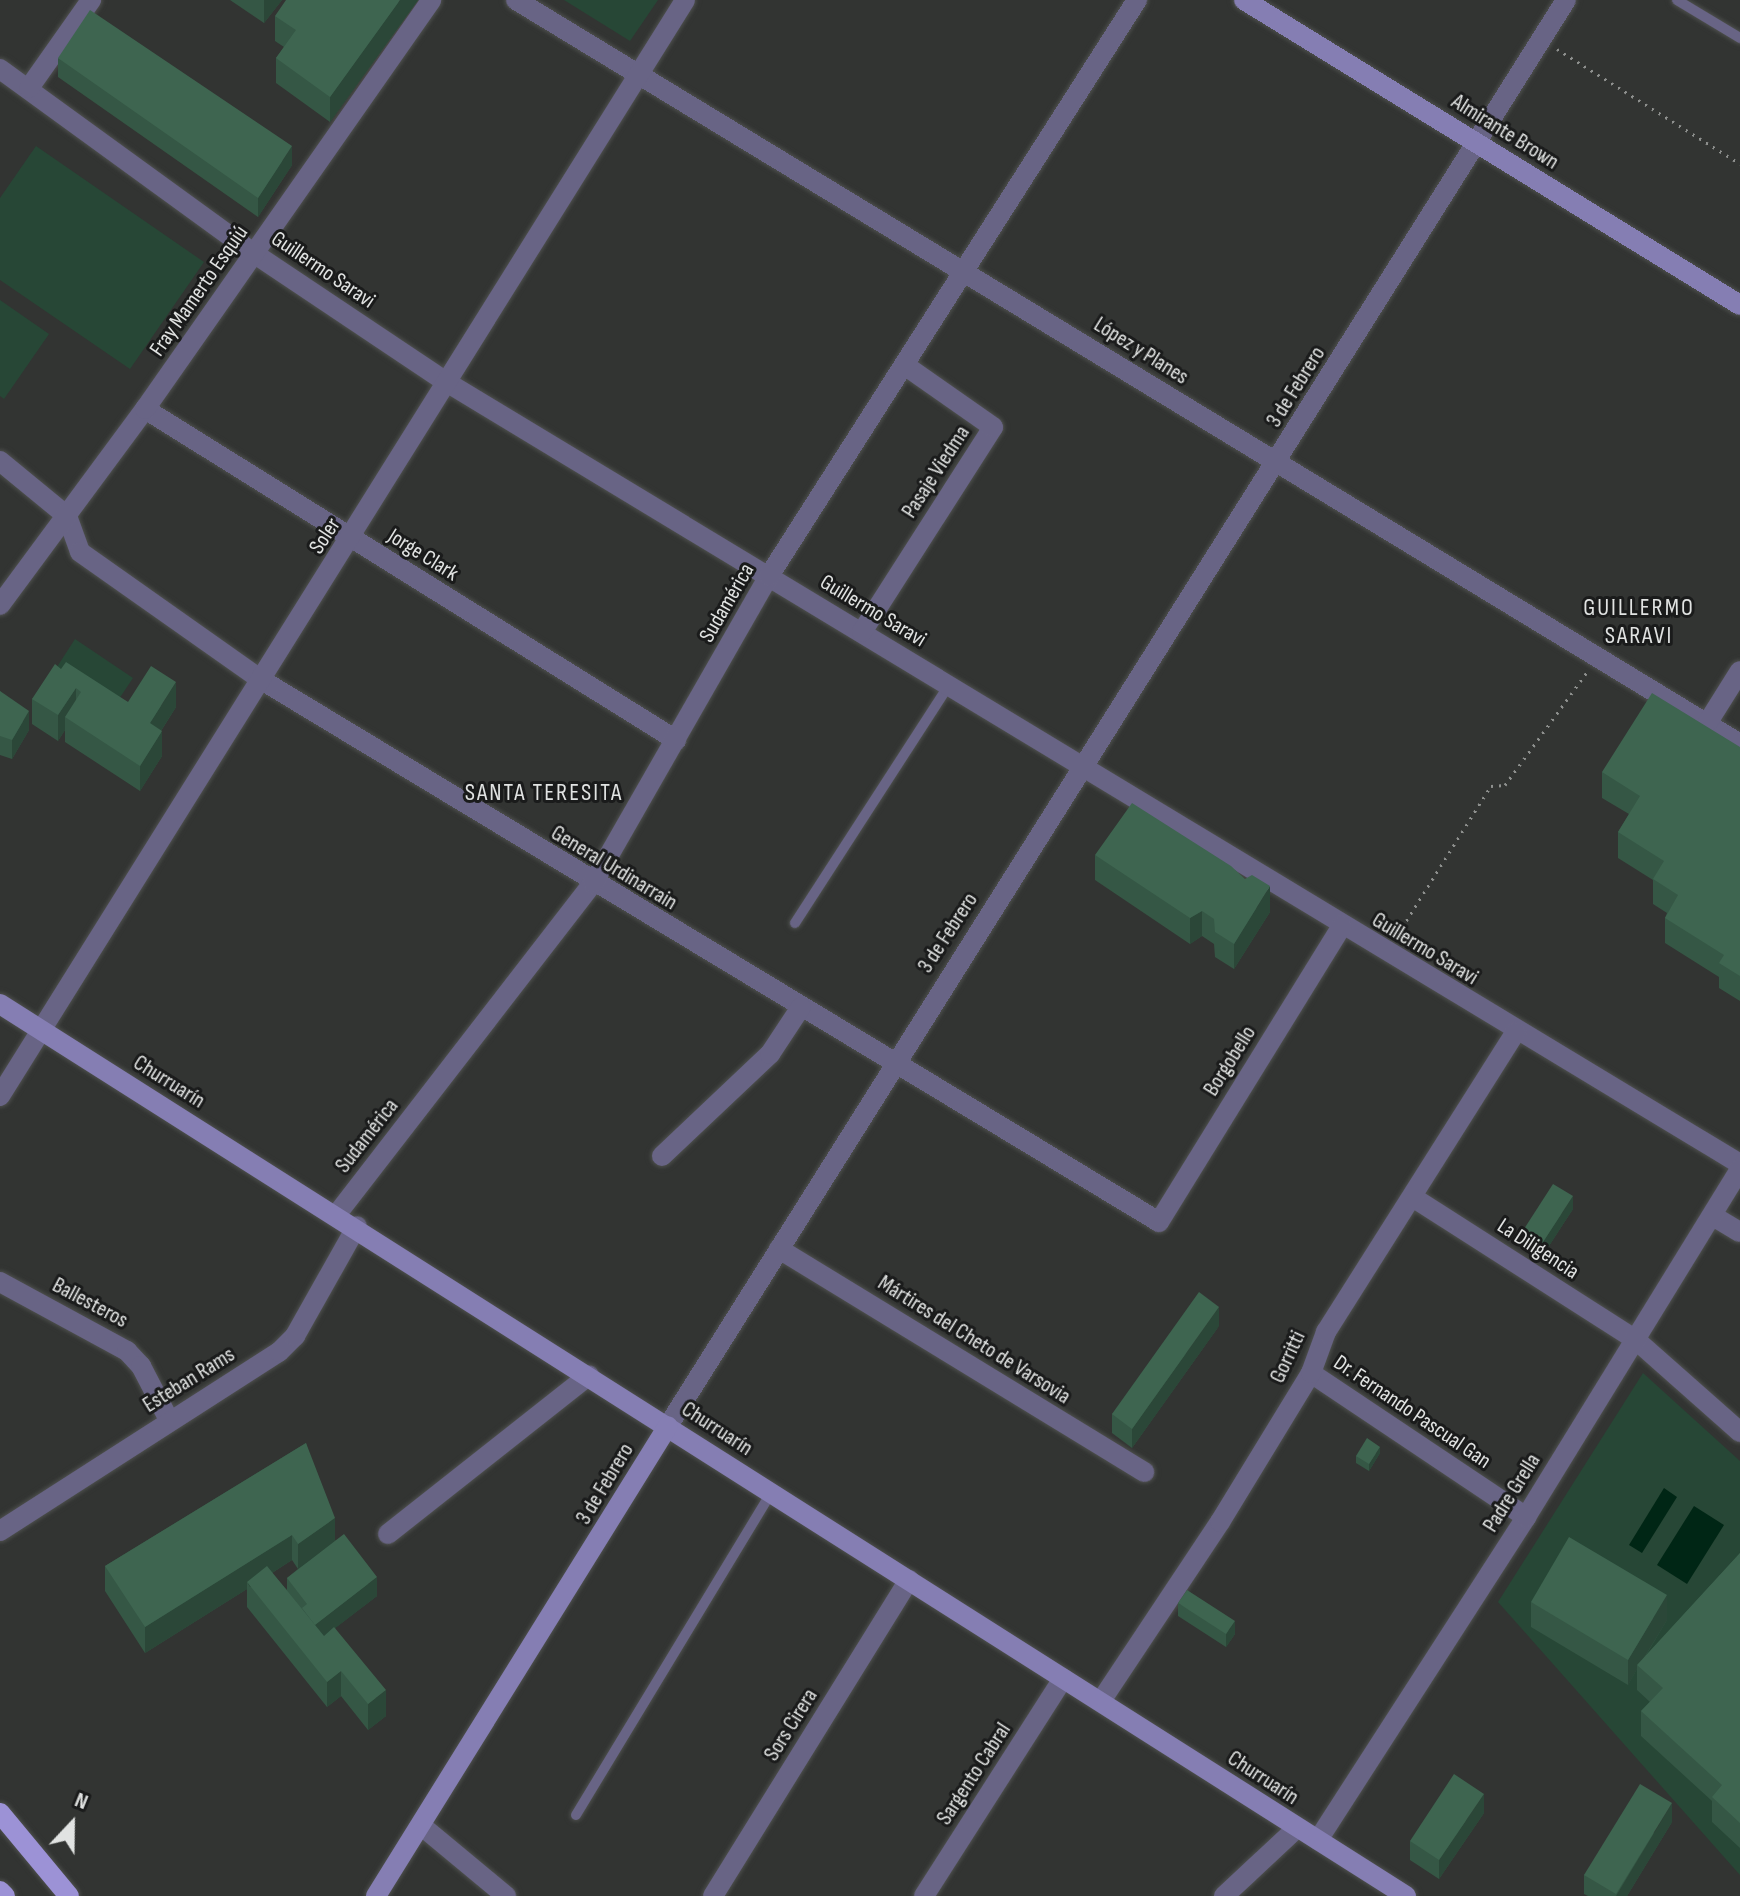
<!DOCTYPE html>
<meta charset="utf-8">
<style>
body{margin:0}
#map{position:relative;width:1740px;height:1896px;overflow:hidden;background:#323432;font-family:"Sofia Sans Condensed",sans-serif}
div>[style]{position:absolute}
.green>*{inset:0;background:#274736}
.water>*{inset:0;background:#002615}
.path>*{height:3px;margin-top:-1.5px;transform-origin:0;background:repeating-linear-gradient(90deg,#8e908e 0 2px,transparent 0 8px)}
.roads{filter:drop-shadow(0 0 2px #4e504e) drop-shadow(0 0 2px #4e504e)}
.lane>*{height:10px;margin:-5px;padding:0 5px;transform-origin:5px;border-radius:5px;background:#686485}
.street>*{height:20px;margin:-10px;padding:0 10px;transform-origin:10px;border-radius:10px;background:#686485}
.secondary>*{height:20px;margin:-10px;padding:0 10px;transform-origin:10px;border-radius:10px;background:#857eb3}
.primary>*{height:20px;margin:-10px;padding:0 10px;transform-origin:10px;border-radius:10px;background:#9c92d6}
.wall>*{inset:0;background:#355745}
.shaded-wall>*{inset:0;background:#2b4738}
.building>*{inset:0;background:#3e6550}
span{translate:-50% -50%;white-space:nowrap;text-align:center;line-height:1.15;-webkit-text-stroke:6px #1a1b1b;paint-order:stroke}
.street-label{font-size:22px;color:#e1e3e2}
.neighbourhood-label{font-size:24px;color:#e1e3e2;letter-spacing:2px}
.north{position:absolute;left:32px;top:1784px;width:80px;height:80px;-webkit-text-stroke:6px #1a1b1b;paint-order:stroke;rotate:22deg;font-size:22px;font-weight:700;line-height:32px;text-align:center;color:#e1e3e2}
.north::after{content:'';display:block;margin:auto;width:28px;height:36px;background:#e1e3e2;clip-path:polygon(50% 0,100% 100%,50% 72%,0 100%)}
</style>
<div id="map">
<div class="green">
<div style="clip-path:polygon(564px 0,658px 0,630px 41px)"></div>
<div style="clip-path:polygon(36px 146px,204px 262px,130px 369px,0 280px,0 198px)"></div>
<div style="clip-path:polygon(0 300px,49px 334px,4px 399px,0 396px)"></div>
<div style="clip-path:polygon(75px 639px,133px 678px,113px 708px,55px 670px)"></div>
<div style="clip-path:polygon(1643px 1373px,1740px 1461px,1740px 1875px,1498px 1602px)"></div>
</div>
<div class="water">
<div style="clip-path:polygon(1664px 1488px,1677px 1497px,1642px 1553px,1629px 1545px)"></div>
<div style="clip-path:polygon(1694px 1506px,1724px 1525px,1687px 1584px,1657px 1565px)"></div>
</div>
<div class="path">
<div style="left:1557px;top:49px;width:216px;rotate:32.1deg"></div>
<div style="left:1398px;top:934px;width:175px;rotate:-57.9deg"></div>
<div style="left:1491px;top:786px;width:14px;rotate:-4deg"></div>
<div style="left:1505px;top:785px;width:140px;rotate:-54deg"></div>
</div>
<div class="roads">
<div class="lane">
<div style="left:1677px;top:0;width:74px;rotate:31.1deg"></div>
<div style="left:795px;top:923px;width:283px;rotate:-57.1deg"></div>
<div style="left:576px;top:1815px;width:378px;rotate:-58.8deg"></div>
</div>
<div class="street">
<div style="left:516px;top:0;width:1432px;rotate:31.29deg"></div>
<div style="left:0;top:69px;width:315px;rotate:36deg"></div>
<div style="left:255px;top:254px;width:232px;rotate:33.8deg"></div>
<div style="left:448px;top:383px;width:1510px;rotate:31.15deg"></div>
<div style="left:29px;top:88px;width:108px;rotate:-54.8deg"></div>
<div style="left:145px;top:409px;width:626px;rotate:31.94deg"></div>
<div style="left:0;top:461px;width:87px;rotate:39.4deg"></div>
<div style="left:67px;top:516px;width:38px;rotate:70deg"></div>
<div style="left:80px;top:552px;width:220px;rotate:35.2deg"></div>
<div style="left:260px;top:679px;width:1050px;rotate:31.13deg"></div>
<div style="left:1159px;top:1222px;width:348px;rotate:-58.3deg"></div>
<div style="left:0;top:605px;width:244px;rotate:-53.5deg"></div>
<div style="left:145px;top:409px;width:499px;rotate:-55deg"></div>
<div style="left:862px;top:632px;width:243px;rotate:-57.4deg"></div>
<div style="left:993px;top:427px;width:106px;rotate:-145deg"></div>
<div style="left:1708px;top:722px;width:60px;rotate:-57.9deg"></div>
<div style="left:0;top:1096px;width:1292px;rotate:-57.99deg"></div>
<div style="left:662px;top:1156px;width:149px;rotate:-43.4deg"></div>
<div style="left:770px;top:1054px;width:56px;rotate:-56.6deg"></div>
<div style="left:1414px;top:1198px;width:264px;rotate:32.6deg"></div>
<div style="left:1636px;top:1340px;width:139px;rotate:41.5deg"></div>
<div style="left:337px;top:1214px;width:418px;rotate:-52.3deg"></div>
<div style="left:593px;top:883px;width:354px;rotate:-60.2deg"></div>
<div style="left:769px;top:576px;width:684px;rotate:-57.43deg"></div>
<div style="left:1713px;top:1216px;width:31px;rotate:31deg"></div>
<div style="left:779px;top:1249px;width:428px;rotate:31.4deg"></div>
<div style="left:0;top:1282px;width:145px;rotate:28.5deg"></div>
<div style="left:127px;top:1351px;width:21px;rotate:47deg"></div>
<div style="left:141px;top:1366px;width:61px;rotate:62.6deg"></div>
<div style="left:1311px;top:1373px;width:259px;rotate:33.8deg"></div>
<div style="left:668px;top:1426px;width:1685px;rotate:-57.8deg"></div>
<div style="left:0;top:1531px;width:331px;rotate:-32.7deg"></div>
<div style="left:279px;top:1352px;width:23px;rotate:-45deg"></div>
<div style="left:295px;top:1336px;width:126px;rotate:-60.6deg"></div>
<div style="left:388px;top:1534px;width:256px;rotate:-38.3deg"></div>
<div style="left:1101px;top:1701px;width:215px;rotate:-56.4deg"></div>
<div style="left:1220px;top:1522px;width:175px;rotate:-58.6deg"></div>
<div style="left:1311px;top:1373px;width:44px;rotate:-69.9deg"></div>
<div style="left:1326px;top:1332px;width:355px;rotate:-57.7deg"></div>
<div style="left:423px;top:1827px;width:108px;rotate:39.7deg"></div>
<div style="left:1318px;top:1840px;width:384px;rotate:-57.2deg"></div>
<div style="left:1526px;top:1517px;width:409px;rotate:-58.4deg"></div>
<div style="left:713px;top:1896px;width:372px;rotate:-58.2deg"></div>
<div style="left:924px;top:1896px;width:258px;rotate:-57.4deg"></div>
<div style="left:1224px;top:1896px;width:100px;rotate:-43deg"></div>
</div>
<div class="secondary">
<div style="left:1244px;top:0;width:582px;rotate:31.59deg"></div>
<div style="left:0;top:1004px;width:1665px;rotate:32.39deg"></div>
<div style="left:376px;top:1896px;width:553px;rotate:-58.15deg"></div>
</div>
<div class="primary">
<div style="left:0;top:1813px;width:108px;rotate:50.3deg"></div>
<div style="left:0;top:1891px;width:7px;rotate:45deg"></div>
</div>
</div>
<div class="wall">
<div style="clip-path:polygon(230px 0,282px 0,264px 23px)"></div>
<div style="clip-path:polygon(418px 0,330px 122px,276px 83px,276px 58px,284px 47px,275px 41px,275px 16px)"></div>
<div style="clip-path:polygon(58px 58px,292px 165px,258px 217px,58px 77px)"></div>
<div style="clip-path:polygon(61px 669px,128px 702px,176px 707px,161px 731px,162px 756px,140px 791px,65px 742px,65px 730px,58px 741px,32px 724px,32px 699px)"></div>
<div style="clip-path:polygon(0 691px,29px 730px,12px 759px,0 755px)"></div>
<div style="clip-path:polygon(1740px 747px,1740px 1001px,1719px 988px,1719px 977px,1665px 943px,1665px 918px,1667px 913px,1653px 904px,1653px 880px,1618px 858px,1618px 832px,1629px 814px,1602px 798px,1602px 772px)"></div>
<div style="clip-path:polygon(1095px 855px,1270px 912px,1234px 969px,1215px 957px,1214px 944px,1202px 936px,1190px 944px,1095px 880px)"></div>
<div style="clip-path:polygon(1573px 1209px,1543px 1255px,1524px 1242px,1524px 1229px)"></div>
<div style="clip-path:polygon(1219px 1326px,1132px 1448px,1112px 1433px,1112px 1414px)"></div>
<div style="clip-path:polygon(evenodd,306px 1443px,335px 1540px,377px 1596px,335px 1628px,386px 1716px,368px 1730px,341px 1696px,327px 1707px,247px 1607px,247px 1589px,145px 1653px,105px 1591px,105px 1566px,306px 1443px,292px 1560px,298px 1569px,287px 1578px,287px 1590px,272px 1573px,292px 1560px)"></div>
<div style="clip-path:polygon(1380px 1453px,1369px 1471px,1356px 1463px,1356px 1456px)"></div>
<div style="clip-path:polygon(1740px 1553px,1740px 1848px,1712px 1822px,1712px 1801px,1641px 1736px,1641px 1711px,1650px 1702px,1637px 1690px,1637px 1669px,1628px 1685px,1531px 1627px,1531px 1602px,1667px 1620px,1645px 1657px)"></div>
<div style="clip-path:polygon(1178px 1603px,1235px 1634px,1226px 1647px,1178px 1616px)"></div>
<div style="clip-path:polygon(1484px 1813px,1439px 1879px,1410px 1860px,1410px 1841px)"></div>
<div style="clip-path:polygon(1672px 1822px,1627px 1896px,1588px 1896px,1584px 1894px,1584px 1875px)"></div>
</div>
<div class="shaded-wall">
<div style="clip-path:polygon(264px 0,282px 0,264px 23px)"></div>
<div style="clip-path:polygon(400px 0,418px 0,330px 122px,330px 97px)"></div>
<div style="clip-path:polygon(292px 146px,292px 165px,258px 217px,258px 198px)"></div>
<div style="clip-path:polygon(176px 682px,176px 707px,150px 748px,150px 723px)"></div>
<div style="clip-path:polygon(76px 688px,76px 714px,65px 717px,65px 730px,58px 741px,58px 715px)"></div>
<div style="clip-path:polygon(29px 711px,29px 730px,12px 759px,12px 740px)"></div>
<div style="clip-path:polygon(162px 731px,162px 756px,140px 791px,140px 766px)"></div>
<div style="clip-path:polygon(1270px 886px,1270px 912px,1234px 969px,1234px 944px)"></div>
<div style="clip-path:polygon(1202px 911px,1202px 936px,1190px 944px,1190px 918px)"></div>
<div style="clip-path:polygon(1573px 1196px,1573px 1209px,1543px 1255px,1543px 1242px)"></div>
<div style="clip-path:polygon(1219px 1307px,1219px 1326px,1132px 1448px,1132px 1429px)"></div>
<div style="clip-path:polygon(1380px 1447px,1380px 1453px,1369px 1471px,1369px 1464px)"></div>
<div style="clip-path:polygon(335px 1518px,335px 1543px,298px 1569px,298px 1544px)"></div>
<div style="clip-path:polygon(292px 1535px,292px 1560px,250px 1587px,247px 1582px,247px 1589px,145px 1653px,145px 1627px)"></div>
<div style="clip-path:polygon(377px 1577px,377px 1596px,312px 1646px,312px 1627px)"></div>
<div style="clip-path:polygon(1667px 1595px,1667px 1620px,1639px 1666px,1637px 1665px,1637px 1669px,1628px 1685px,1628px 1660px)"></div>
<div style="clip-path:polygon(1235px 1621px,1235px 1634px,1226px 1647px,1226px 1634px)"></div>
<div style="clip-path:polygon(341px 1671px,341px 1696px,327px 1707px,327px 1682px)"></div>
<div style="clip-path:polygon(386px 1690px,386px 1716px,368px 1730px,368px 1704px)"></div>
<div style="clip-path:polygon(1484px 1794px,1484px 1813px,1439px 1879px,1439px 1860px)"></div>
<div style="clip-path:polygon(1672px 1803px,1672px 1822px,1627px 1896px,1616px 1896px)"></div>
</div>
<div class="building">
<div style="clip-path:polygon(286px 0,400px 0,330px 97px,276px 58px,296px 30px,275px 16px)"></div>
<div style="clip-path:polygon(90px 10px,292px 146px,258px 198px,58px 58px)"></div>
<div style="clip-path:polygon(66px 662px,128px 702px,151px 666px,176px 682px,150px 723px,162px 731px,140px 766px,65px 717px,81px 692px,76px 688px,58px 715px,32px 699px,55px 664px,61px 669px)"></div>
<div style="clip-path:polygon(0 691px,29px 711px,12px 740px,0 736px)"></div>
<div style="clip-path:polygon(1652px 693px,1740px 747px,1740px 976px,1719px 963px,1724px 955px,1665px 918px,1678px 895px,1653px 879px,1664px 861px,1618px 832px,1640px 796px,1602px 772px)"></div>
<div style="clip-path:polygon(1132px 803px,1231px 866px,1245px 879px,1252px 875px,1270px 886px,1234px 944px,1215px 932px,1214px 919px,1202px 911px,1190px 918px,1095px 855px)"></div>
<div style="clip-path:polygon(1553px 1184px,1573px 1196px,1543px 1242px,1524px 1229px)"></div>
<div style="clip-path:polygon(1199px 1292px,1219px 1307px,1132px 1429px,1112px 1414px)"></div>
<div style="clip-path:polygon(1367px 1438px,1380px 1447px,1369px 1464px,1356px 1456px)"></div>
<div style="clip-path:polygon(306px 1443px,335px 1518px,298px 1544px,292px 1535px,145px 1627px,105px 1566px)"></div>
<div style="clip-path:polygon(344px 1534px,377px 1577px,315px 1625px,302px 1608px,307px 1604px,287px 1578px)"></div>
<div style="clip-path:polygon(1569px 1537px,1667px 1595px,1628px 1660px,1531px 1602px)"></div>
<div style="clip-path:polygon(1740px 1553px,1740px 1823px,1712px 1797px,1722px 1785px,1641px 1711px,1663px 1688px,1637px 1665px)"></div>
<div style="clip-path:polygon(267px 1566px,324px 1636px,334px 1627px,386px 1690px,368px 1704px,341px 1671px,327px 1682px,247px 1582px)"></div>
<div style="clip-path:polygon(1187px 1590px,1235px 1621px,1226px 1634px,1178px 1603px)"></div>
<div style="clip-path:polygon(1454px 1774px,1484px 1794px,1439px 1860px,1410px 1841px)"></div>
<div style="clip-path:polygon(1640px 1784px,1672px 1803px,1616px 1894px,1584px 1875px)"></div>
</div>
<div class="street-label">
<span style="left:1505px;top:132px;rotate:32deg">Almirante Brown</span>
<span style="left:323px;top:270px;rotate:34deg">Guillermo Saravi</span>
<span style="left:199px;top:291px;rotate:-55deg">Fray Mamerto Esquiú</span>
<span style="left:1141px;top:351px;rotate:32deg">López y Planes</span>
<span style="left:1296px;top:387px;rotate:-58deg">3 de Febrero</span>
<span style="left:936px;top:472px;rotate:-57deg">Pasaje Viedma</span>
<span style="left:325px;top:536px;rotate:-57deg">Soler</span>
<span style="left:423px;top:555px;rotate:32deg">Jorge Clark</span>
<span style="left:727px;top:603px;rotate:-60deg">Sudamérica</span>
<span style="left:873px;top:611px;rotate:31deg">Guillermo Saravi</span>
<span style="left:614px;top:868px;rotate:31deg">General Urdinarrain</span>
<span style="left:948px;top:933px;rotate:-57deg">3 de Febrero</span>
<span style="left:1425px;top:949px;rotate:31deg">Guillermo Saravi</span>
<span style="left:1230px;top:1061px;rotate:-58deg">Borgobello</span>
<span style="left:169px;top:1082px;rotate:32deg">Churruarín</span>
<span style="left:367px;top:1136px;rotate:-52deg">Sudamérica</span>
<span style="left:1538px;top:1249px;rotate:33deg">La Diligencia</span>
<span style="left:90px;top:1303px;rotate:28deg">Ballesteros</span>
<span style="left:974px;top:1340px;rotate:32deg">Mártires del Cheto de Varsovia</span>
<span style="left:1288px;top:1357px;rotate:-65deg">Gorritti</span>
<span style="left:189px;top:1380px;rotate:-32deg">Esteban Rams</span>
<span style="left:1412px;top:1412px;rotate:34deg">Dr. Fernando Pascual Gan</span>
<span style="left:717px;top:1429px;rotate:33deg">Churruarín</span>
<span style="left:605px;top:1484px;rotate:-59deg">3 de Febrero</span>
<span style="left:1512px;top:1493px;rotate:-58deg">Padre Grella</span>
<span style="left:791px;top:1725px;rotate:-58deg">Sors Cirera</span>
<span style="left:974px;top:1774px;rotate:-57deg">Sargento Cabral</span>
<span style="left:1263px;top:1778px;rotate:33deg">Churruarín</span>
</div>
<div class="neighbourhood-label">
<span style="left:1639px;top:622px">GUILLERMO<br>SARAVI</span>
<span style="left:544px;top:793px">SANTA TERESITA</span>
</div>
<div class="north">N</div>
</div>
